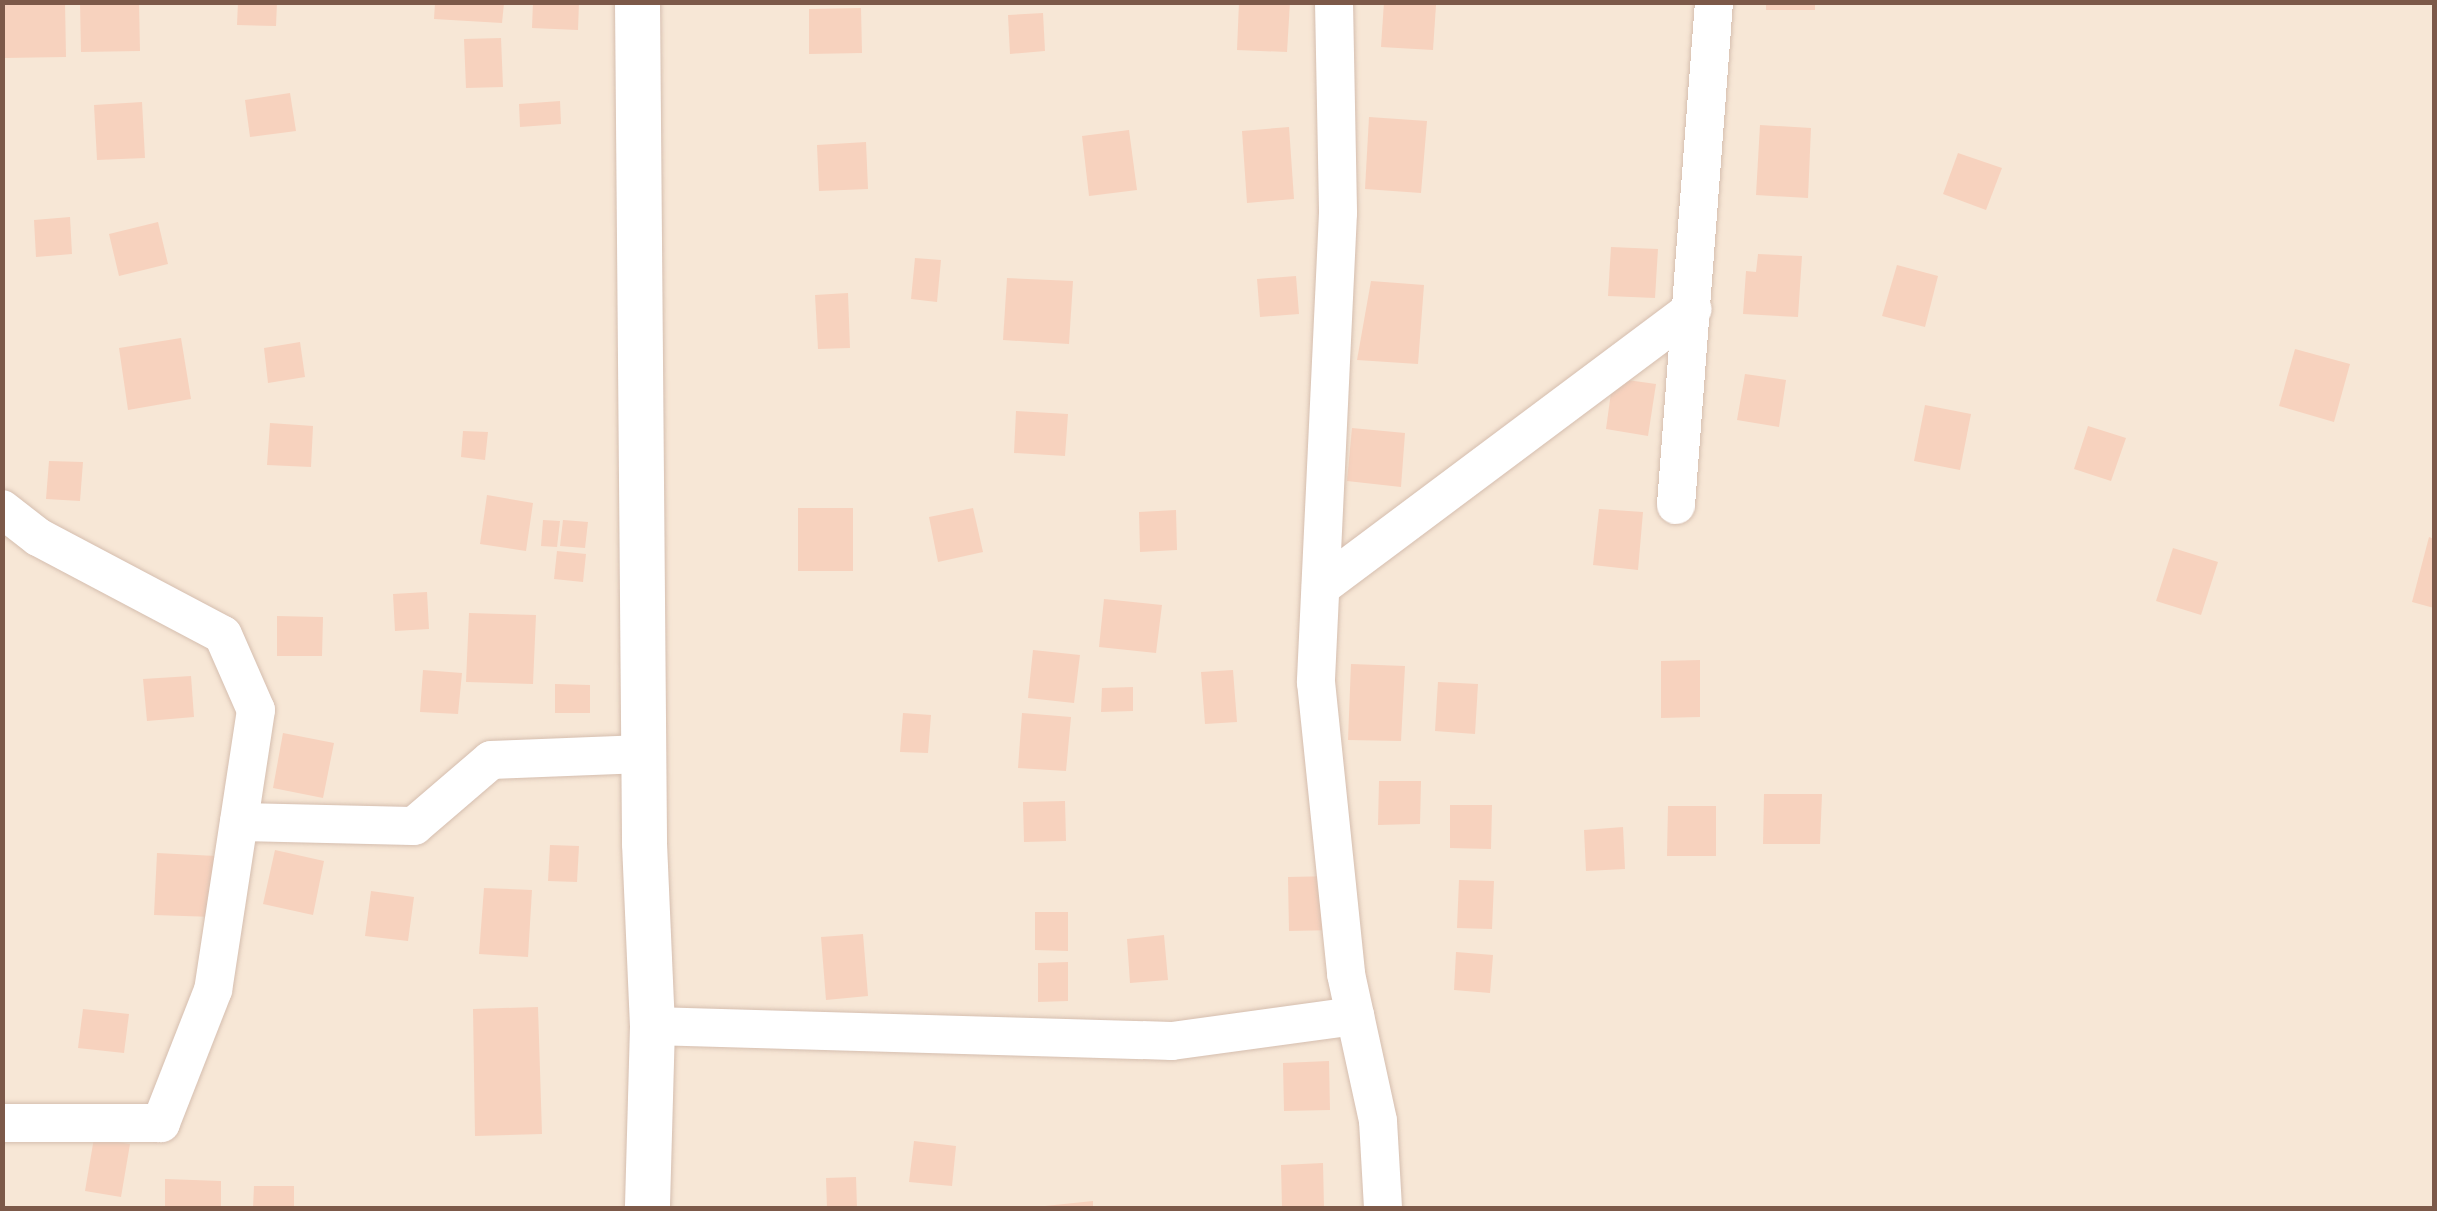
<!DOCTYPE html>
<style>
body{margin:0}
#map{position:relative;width:2437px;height:1211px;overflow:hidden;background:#fef5e9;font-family:Quicksand,sans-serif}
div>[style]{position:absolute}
.residential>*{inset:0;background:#f7e7d6}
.building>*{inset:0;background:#f7d2be}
.roads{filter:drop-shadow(0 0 2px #d5beaf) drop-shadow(0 0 2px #d5beaf)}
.minor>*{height:38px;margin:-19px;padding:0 19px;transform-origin:19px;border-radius:19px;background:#fff}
.tertiary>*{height:45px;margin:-22.5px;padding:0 22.5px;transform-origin:22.5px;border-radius:22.5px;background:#fff}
span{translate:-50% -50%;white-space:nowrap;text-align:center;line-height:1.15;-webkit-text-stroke:8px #fff9f1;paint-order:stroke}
.frame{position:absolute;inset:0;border:5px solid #7c5949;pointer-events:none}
</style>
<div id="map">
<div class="residential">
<div style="clip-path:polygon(3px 3px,2434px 3px,2434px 1208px,3px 1208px)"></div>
</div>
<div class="building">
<div style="clip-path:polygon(2px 2px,65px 2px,66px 57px,3px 58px)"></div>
<div style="clip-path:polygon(80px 2px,139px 2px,140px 51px,81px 52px)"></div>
<div style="clip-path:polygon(238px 2px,277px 2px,276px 26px,237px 25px)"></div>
<div style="clip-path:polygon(533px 2px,579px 2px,578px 30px,532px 28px)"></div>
<div style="clip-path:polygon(1239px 2px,1290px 2px,1287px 52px,1237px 50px)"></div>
<div style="clip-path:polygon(1384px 2px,1436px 5px,1433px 50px,1381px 47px)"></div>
<div style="clip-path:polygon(1766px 2px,1815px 2px,1815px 10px,1766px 10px)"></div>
<div style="clip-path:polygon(435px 3px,504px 3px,502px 23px,434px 19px)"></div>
<div style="clip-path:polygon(861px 8px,862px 53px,809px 54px,809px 9px)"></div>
<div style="clip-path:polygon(1043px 13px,1045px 51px,1010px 54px,1008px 15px)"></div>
<div style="clip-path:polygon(501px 38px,503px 87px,466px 88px,464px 39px)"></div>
<div style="clip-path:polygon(290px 93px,296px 131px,250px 137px,245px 100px)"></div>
<div style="clip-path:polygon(560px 101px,561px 124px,520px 127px,519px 104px)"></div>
<div style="clip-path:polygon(142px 102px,145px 158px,97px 160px,94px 105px)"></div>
<div style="clip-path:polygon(1369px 117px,1427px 121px,1421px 193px,1365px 189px)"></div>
<div style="clip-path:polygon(1760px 125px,1811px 128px,1808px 198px,1756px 195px)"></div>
<div style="clip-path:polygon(1289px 127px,1294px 199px,1247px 203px,1242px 131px)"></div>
<div style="clip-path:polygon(1129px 130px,1137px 190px,1089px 196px,1082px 136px)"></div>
<div style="clip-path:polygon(866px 142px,868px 189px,819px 191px,817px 145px)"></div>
<div style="clip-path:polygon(1958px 153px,2002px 168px,1986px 210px,1943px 194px)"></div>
<div style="clip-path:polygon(70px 217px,72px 254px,36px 257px,34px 220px)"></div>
<div style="clip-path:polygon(158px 222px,168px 264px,119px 276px,109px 234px)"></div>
<div style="clip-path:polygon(1611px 247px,1658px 249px,1655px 298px,1608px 296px)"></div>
<div style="clip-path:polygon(1758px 254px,1802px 256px,1798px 317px,1743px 314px,1746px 271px,1756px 272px)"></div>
<div style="clip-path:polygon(915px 258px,941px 260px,937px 302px,911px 299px)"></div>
<div style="clip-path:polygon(1897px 265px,1938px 276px,1925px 327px,1882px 316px)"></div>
<div style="clip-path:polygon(1296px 276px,1299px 314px,1260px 317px,1257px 279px)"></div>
<div style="clip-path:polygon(1007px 278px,1073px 281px,1069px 344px,1003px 340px)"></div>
<div style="clip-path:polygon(1371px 281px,1424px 285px,1418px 364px,1357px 360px)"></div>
<div style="clip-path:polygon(848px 293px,850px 348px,818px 349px,815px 295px)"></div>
<div style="clip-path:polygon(181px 338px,191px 399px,128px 410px,119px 348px)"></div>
<div style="clip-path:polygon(300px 342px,305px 377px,268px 383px,264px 348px)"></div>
<div style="clip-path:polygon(2295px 349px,2350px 364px,2334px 422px,2279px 406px)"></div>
<div style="clip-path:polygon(1745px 374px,1786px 380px,1779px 427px,1737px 420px)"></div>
<div style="clip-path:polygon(1613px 378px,1656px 384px,1648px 436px,1606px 429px)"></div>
<div style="clip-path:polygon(1925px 405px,1971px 414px,1960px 470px,1914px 461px)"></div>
<div style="clip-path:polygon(1016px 411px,1068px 414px,1065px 456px,1014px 453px)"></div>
<div style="clip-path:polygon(270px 423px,313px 426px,311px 467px,267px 465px)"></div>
<div style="clip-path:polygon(2088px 426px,2126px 438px,2111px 481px,2074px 469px)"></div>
<div style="clip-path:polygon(1352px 428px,1405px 433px,1401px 487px,1347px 481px)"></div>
<div style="clip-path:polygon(463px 431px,488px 432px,485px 460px,461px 457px)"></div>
<div style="clip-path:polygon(49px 461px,83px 462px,80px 501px,46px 499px)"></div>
<div style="clip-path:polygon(487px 495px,533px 503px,526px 551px,480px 544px)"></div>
<div style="clip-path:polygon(798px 508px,853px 508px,853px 571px,798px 571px)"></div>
<div style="clip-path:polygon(973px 508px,983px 552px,938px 562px,929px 517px)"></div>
<div style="clip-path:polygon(1599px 509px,1643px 512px,1638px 570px,1593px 565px)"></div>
<div style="clip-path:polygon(1176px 510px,1177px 550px,1140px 552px,1139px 512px)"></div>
<div style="clip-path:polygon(543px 520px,560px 521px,557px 547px,541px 546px)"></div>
<div style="clip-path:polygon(563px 520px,588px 522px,585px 548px,560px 546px)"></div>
<div style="clip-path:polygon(2429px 537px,2434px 539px,2434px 608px,2412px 602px)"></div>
<div style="clip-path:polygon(2173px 548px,2218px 562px,2201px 615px,2156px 601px)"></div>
<div style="clip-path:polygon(557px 551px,586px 554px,583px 582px,554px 579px)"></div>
<div style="clip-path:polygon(427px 592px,429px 629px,395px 631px,393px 594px)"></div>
<div style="clip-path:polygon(1104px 599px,1162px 605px,1156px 653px,1099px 647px)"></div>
<div style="clip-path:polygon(469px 613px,536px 615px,533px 684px,466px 682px)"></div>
<div style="clip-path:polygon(277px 616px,323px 617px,322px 656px,277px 656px)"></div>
<div style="clip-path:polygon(1033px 650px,1080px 655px,1074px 703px,1028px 698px)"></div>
<div style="clip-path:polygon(1700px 660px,1700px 717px,1661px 718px,1661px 661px)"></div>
<div style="clip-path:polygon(1351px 664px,1405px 666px,1401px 741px,1348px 740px)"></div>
<div style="clip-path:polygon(423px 670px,462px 673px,458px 714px,420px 712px)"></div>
<div style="clip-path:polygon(1233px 670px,1237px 722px,1205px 724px,1201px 672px)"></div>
<div style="clip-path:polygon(191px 676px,194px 717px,147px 721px,143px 679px)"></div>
<div style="clip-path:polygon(1438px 682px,1478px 684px,1475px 734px,1435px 731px)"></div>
<div style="clip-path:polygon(555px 684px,590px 685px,590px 713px,555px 713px)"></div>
<div style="clip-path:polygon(1133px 687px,1133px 711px,1101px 712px,1102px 688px)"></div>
<div style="clip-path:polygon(903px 713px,931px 715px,928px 753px,900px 752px)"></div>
<div style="clip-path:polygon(1022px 713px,1071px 717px,1066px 771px,1018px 768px)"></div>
<div style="clip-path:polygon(283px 733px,334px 743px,323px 798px,273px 788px)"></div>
<div style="clip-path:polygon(1379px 781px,1421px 781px,1420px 824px,1378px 825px)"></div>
<div style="clip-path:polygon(1764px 794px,1822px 794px,1820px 844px,1763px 844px)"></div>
<div style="clip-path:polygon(1065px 801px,1066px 841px,1024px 842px,1023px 802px)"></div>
<div style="clip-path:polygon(1450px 805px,1492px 805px,1491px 849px,1450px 848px)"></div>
<div style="clip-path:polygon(1668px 806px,1716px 806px,1716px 856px,1667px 856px)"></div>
<div style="clip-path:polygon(1623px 827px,1625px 869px,1586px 871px,1584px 830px)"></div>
<div style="clip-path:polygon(550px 845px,579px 846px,577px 882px,548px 881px)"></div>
<div style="clip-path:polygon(275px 850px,324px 861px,313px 915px,263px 904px)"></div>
<div style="clip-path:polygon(157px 853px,216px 856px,214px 917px,154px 915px)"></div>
<div style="clip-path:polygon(1335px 876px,1336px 930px,1289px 931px,1288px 877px)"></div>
<div style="clip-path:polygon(1459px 880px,1494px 881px,1492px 929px,1457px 928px)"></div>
<div style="clip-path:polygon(484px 888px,532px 890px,528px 957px,479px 954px)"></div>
<div style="clip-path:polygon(371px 891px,414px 897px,408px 941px,365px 936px)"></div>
<div style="clip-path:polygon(1035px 912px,1068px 912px,1068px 951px,1035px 950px)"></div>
<div style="clip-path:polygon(863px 934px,868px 996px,826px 1000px,821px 937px)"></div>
<div style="clip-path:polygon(1164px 935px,1168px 980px,1130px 983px,1127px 939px)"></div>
<div style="clip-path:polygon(1456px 952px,1493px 955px,1490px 993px,1454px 990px)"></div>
<div style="clip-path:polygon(1068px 962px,1068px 1001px,1038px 1002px,1038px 963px)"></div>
<div style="clip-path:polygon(538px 1007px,542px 1134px,475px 1136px,473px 1009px)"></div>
<div style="clip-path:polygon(83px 1009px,129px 1014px,124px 1053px,78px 1048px)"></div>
<div style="clip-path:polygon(1329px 1061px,1330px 1110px,1284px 1111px,1283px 1063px)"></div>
<div style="clip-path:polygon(94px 1138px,130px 1144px,121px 1197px,85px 1191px)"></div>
<div style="clip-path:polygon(914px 1141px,956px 1146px,952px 1186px,909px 1182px)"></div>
<div style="clip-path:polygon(1323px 1163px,1324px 1208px,1282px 1208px,1281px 1165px)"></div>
<div style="clip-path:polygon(856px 1177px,857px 1208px,827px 1208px,826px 1178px)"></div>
<div style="clip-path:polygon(165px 1179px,221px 1181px,221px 1208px,165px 1208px)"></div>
<div style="clip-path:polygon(254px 1186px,294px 1186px,294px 1208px,253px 1208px)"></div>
<div style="clip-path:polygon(1093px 1201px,1093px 1208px,1045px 1208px,1045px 1206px)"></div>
</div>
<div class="roads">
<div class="minor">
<div style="left:1334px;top:2px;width:211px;rotate:88.9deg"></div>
<div style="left:1338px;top:213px;width:470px;rotate:92.7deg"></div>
<div style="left:1316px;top:682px;width:294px;rotate:84.1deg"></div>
<div style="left:1346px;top:974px;width:150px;rotate:77.7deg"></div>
<div style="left:1378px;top:1121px;width:87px;rotate:86.7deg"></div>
<div style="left:1676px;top:505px;width:504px;rotate:-85.68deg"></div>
<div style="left:2px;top:509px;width:46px;rotate:37.9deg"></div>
<div style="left:38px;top:537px;width:209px;rotate:27.9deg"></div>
<div style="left:223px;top:635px;width:82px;rotate:66.3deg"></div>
<div style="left:256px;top:710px;width:283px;rotate:98.7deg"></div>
<div style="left:213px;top:990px;width:143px;rotate:111.4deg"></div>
<div style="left:161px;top:1123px;width:159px;rotate:180deg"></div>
<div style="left:1321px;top:587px;width:464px;rotate:-36.8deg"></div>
<div style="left:239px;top:822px;width:175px;rotate:1.3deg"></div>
<div style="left:414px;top:826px;width:101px;rotate:-40.6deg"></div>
<div style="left:491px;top:760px;width:152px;rotate:-2.3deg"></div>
<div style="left:652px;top:1026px;width:520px;rotate:1.65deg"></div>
<div style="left:1172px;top:1041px;width:185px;rotate:-7.8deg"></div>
</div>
<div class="tertiary">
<div style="left:637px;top:2px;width:841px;rotate:89.52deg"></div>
<div style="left:644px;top:843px;width:183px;rotate:87.5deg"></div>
<div style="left:652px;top:1026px;width:182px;rotate:91.6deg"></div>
</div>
</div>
<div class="frame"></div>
</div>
